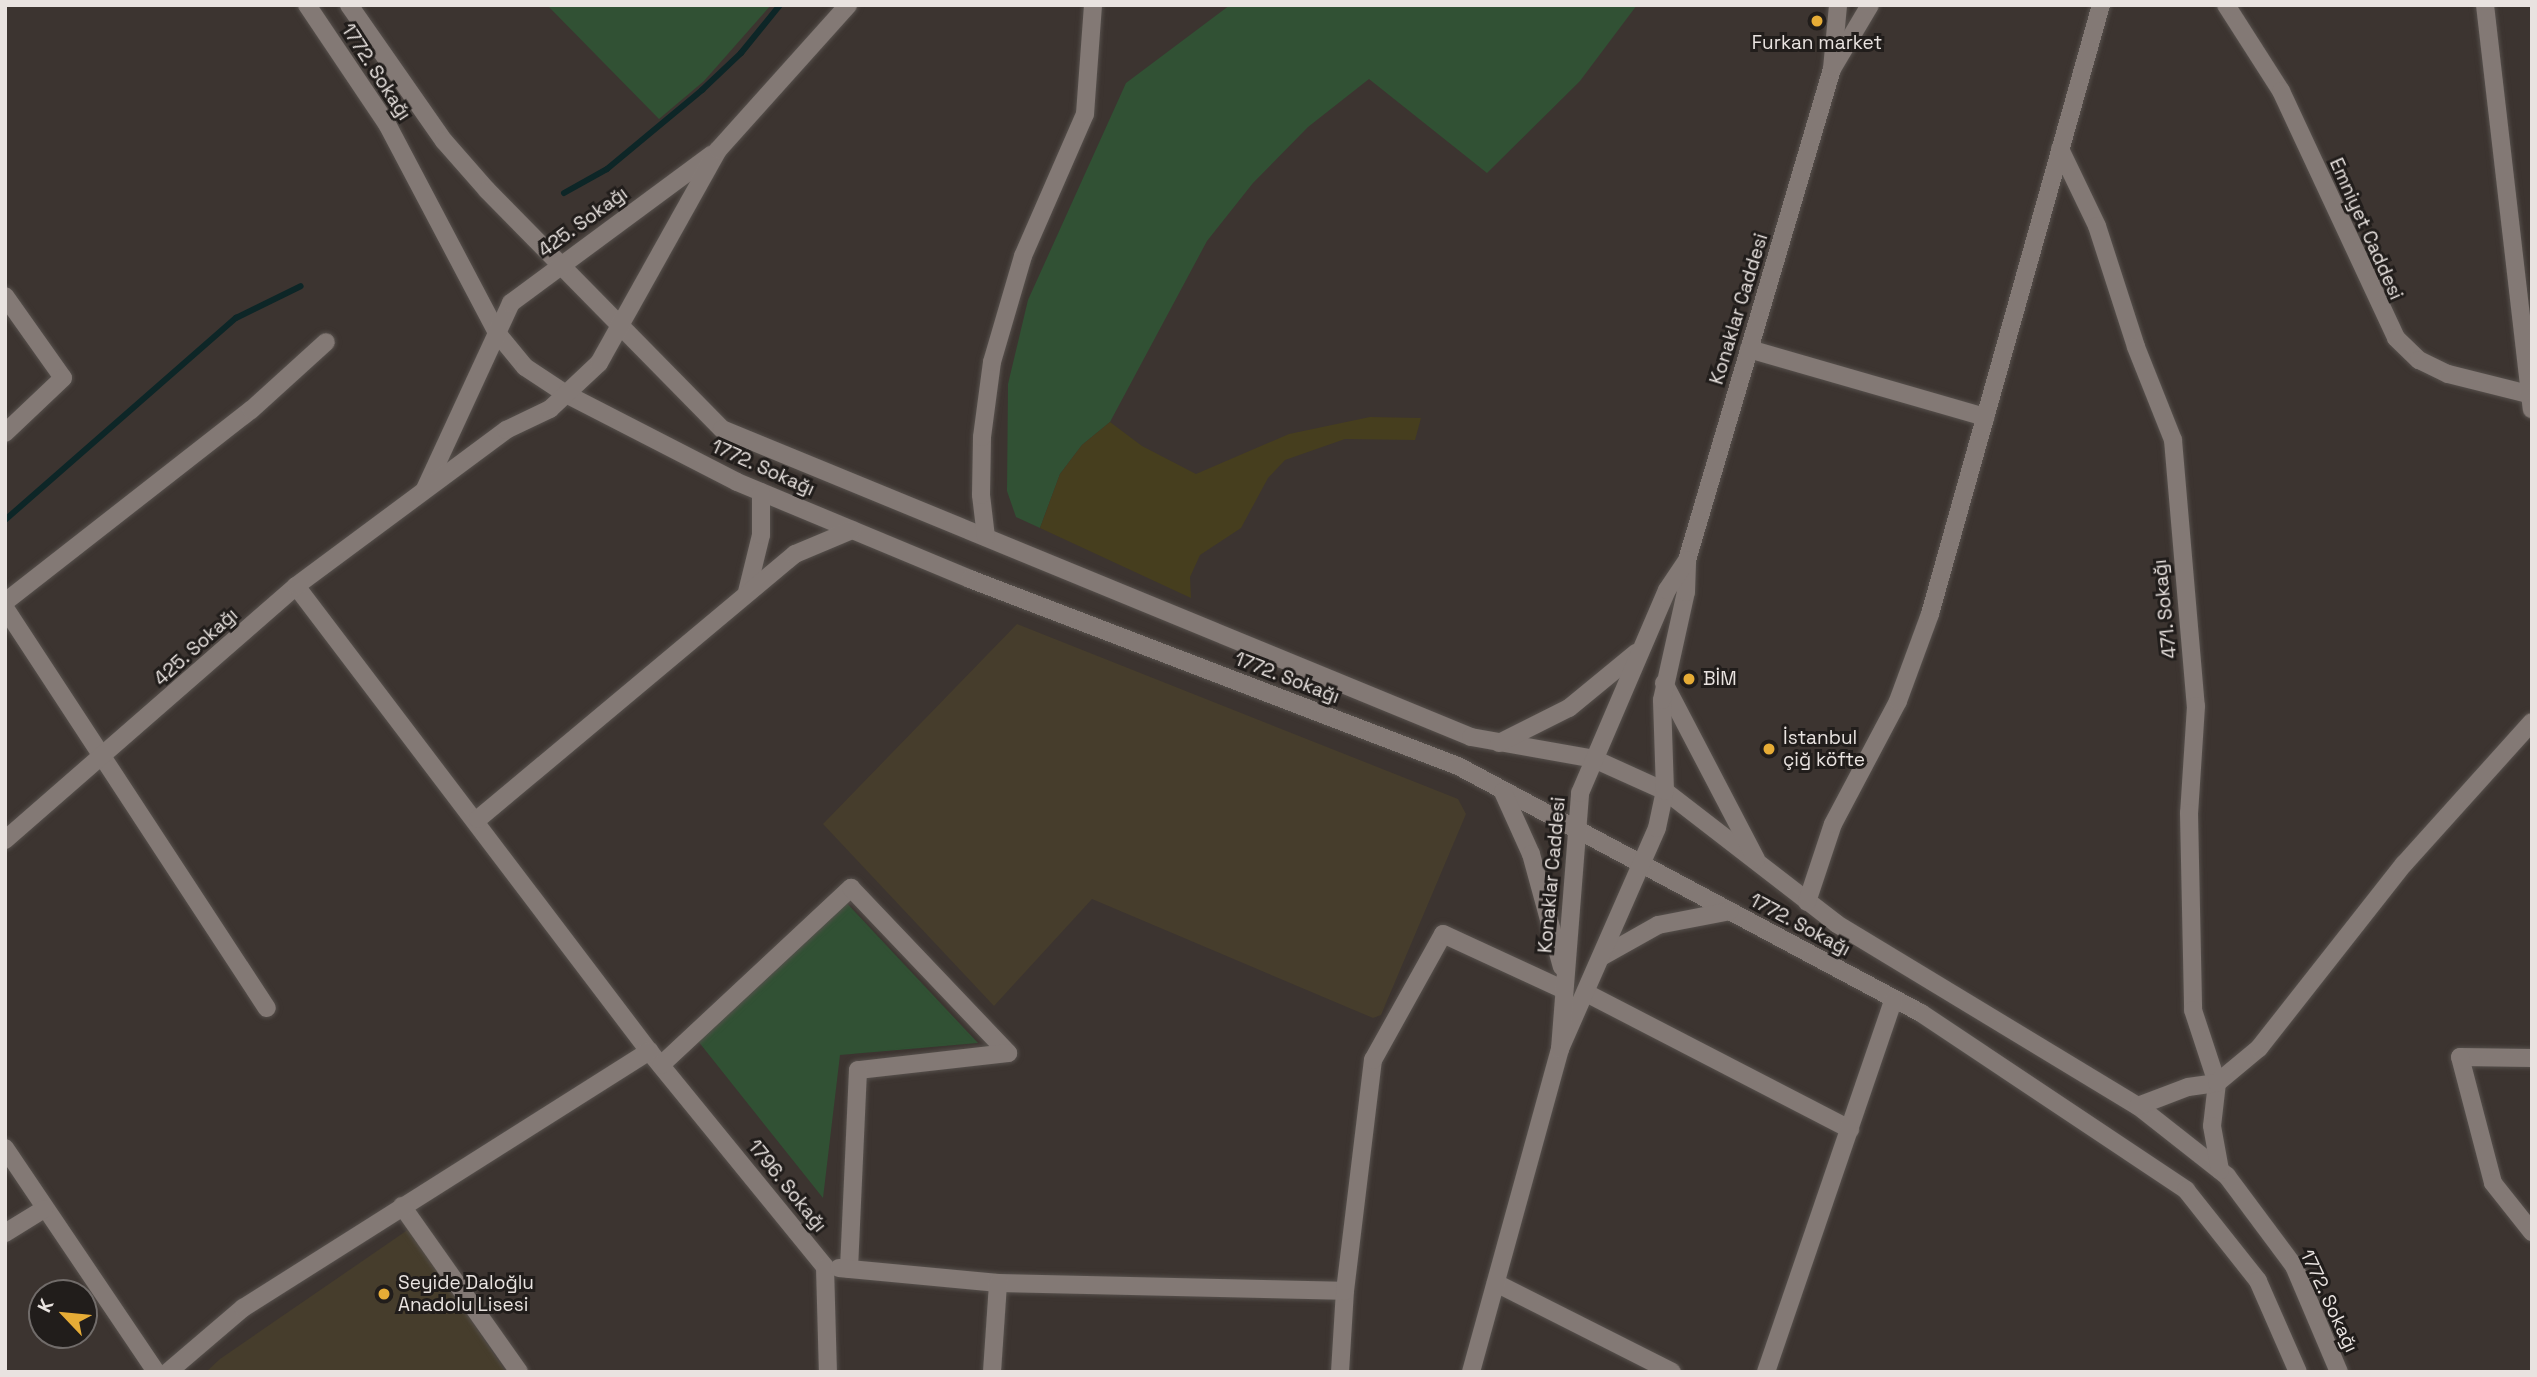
<!DOCTYPE html>
<meta charset="utf-8">
<style>
body{margin:0}
#map{position:relative;width:2537px;height:1377px;overflow:hidden;background:#3c3430;font-family:"Space Grotesk",sans-serif}
div>[style]{position:absolute}
.education>*{inset:0;background:#463d2c}
.green>*{inset:0;background:#315134}
.sand>*{inset:0;background:#463e1e}
.stream>*{height:6px;margin:-3px;padding:0 3px;transform-origin:3px;border-radius:3px;background:#0d2627}
.roads{filter:drop-shadow(0 0 2px #56504c) drop-shadow(0 0 2px #56504c)}
.minor>*{height:18px;margin:-9px;padding:0 9px;transform-origin:9px;border-radius:9px;background:#837975}
.dots>*{width:19px;height:19px;translate:-50% -50%;box-sizing:border-box;border:4px solid #211d1b;border-radius:50%}
span{translate:-50% -50%;white-space:nowrap;text-align:center;line-height:1.15;-webkit-text-stroke:6px #211d1b;paint-order:stroke}
.poi-label{font-size:19px;color:#e9e3e0}
.left{translate:0 -50%;text-align:left}
.street-label{font-size:19px;color:#e9e3e0}
.frame{position:absolute;inset:0;border:7px solid #e9e3e0;pointer-events:none}
.north{position:absolute;left:28px;top:1279px;width:70px;height:70px;box-sizing:border-box;background:#211d1b;border:2px solid #716c6a;border-radius:50%;rotate:296deg;font-size:19px;font-weight:700;line-height:28px;text-align:center;color:#e9e3e0}
.north::after{content:'';display:block;margin:auto;width:24px;height:32px;background:#e6ac36;clip-path:polygon(50% 0,100% 100%,50% 72%,0 100%)}
</style>
<div id="map">
<div class="education">
<div style="clip-path:polygon(1017px 624px,1458px 799px,1466px 814px,1381px 1015px,1373px 1018px,1092px 899px,994px 1006px,823px 824px)"></div>
<div style="clip-path:polygon(409px 1229px,506px 1372px,206px 1372px,220px 1359px)"></div>
</div>
<div class="green">
<div style="clip-path:polygon(547px 5px,771px 5px,704px 81px,659px 119px)"></div>
<div style="clip-path:polygon(1230px 5px,1637px 5px,1580px 81px,1487px 173px,1369px 79px,1308px 127px,1253px 183px,1207px 241px,1110px 422px,1082px 445px,1060px 474px,1040px 528px,1016px 517px,1007px 491px,1008px 384px,1028px 300px,1126px 83px)"></div>
<div style="clip-path:polygon(842px 898px,978px 1043px,840px 1055px,823px 1198px,698px 1041px)"></div>
</div>
<div class="sand">
<div style="clip-path:polygon(1370px 417px,1421px 418px,1415px 440px,1345px 439px,1285px 460px,1268px 478px,1241px 528px,1200px 555px,1190px 577px,1191px 598px,1040px 528px,1060px 474px,1082px 445px,1110px 422px,1142px 446px,1196px 474px,1289px 434px)"></div>
</div>
<div class="stream">
<div style="left:564px;top:193px;width:49px;rotate:-29.2deg"></div>
<div style="left:607px;top:169px;width:124px;rotate:-39.7deg"></div>
<div style="left:702px;top:90px;width:54px;rotate:-43.5deg"></div>
<div style="left:741px;top:53px;width:62px;rotate:-50.9deg"></div>
<div style="left:5px;top:520px;width:307px;rotate:-41.2deg"></div>
<div style="left:236px;top:318px;width:72px;rotate:-26.2deg"></div>
</div>
<div class="roads">
<div class="minor">
<div style="left:307px;top:5px;width:143px;rotate:56.1deg"></div>
<div style="left:387px;top:124px;width:236px;rotate:62.2deg"></div>
<div style="left:497px;top:333px;width:44px;rotate:50.5deg"></div>
<div style="left:525px;top:367px;width:49px;rotate:33.4deg"></div>
<div style="left:566px;top:394px;width:192px;rotate:27.2deg"></div>
<div style="left:737px;top:482px;width:252px;rotate:22.6deg"></div>
<div style="left:970px;top:579px;width:523px;rotate:20.97deg"></div>
<div style="left:1458px;top:766px;width:525px;rotate:28.08deg"></div>
<div style="left:1921px;top:1013px;width:319px;rotate:33.7deg"></div>
<div style="left:2186px;top:1190px;width:116px;rotate:51.6deg"></div>
<div style="left:2258px;top:1281px;width:99px;rotate:66.3deg"></div>
<div style="left:349px;top:5px;width:166px;rotate:55.1deg"></div>
<div style="left:444px;top:141px;width:65px;rotate:48.7deg"></div>
<div style="left:487px;top:190px;width:335px;rotate:45.5deg"></div>
<div style="left:722px;top:429px;width:810px;rotate:22.35deg"></div>
<div style="left:1471px;top:737px;width:125px;rotate:10.1deg"></div>
<div style="left:1594px;top:759px;width:78px;rotate:24.3deg"></div>
<div style="left:1665px;top:791px;width:217px;rotate:37.7deg"></div>
<div style="left:1837px;top:924px;width:352px;rotate:31.2deg"></div>
<div style="left:2138px;top:1106px;width:113px;rotate:38.2deg"></div>
<div style="left:2227px;top:1176px;width:112px;rotate:53.3deg"></div>
<div style="left:2294px;top:1266px;width:115px;rotate:67deg"></div>
<div style="left:2226px;top:5px;width:102px;rotate:57.4deg"></div>
<div style="left:2281px;top:91px;width:272px;rotate:65deg"></div>
<div style="left:2396px;top:338px;width:32px;rotate:44deg"></div>
<div style="left:2419px;top:360px;width:32px;rotate:26deg"></div>
<div style="left:2448px;top:374px;width:87px;rotate:14deg"></div>
<div style="left:2485px;top:5px;width:407px;rotate:83.4deg"></div>
<div style="left:1832px;top:69px;width:74px;rotate:-59.3deg"></div>
<div style="left:2060px;top:149px;width:85px;rotate:64.3deg"></div>
<div style="left:2097px;top:226px;width:127px;rotate:72.1deg"></div>
<div style="left:2136px;top:347px;width:100px;rotate:68.3deg"></div>
<div style="left:2173px;top:440px;width:267px;rotate:85.1deg"></div>
<div style="left:2196px;top:706px;width:107px;rotate:93.7deg"></div>
<div style="left:2189px;top:813px;width:197px;rotate:88.8deg"></div>
<div style="left:2193px;top:1010px;width:77px;rotate:71.8deg"></div>
<div style="left:2217px;top:1083px;width:43px;rotate:96.6deg"></div>
<div style="left:2212px;top:1126px;width:45px;rotate:79.7deg"></div>
<div style="left:5px;top:296px;width:100px;rotate:54.7deg"></div>
<div style="left:63px;top:378px;width:80px;rotate:136.5deg"></div>
<div style="left:1749px;top:349px;width:246px;rotate:16.1deg"></div>
<div style="left:425px;top:489px;width:205px;rotate:-65.2deg"></div>
<div style="left:511px;top:303px;width:250px;rotate:-36.5deg"></div>
<div style="left:986px;top:537px;width:42px;rotate:-96.8deg"></div>
<div style="left:981px;top:495px;width:58px;rotate:-89deg"></div>
<div style="left:982px;top:437px;width:76px;rotate:-82.4deg"></div>
<div style="left:992px;top:362px;width:110px;rotate:-73.7deg"></div>
<div style="left:1023px;top:256px;width:155px;rotate:-66.4deg"></div>
<div style="left:1085px;top:114px;width:109px;rotate:-85.8deg"></div>
<div style="left:296px;top:586px;width:584px;rotate:52.8deg"></div>
<div style="left:649px;top:1051px;width:279px;rotate:50.8deg"></div>
<div style="left:825px;top:1267px;width:105px;rotate:88.4deg"></div>
<div style="left:747px;top:592px;width:59px;rotate:-76.2deg"></div>
<div style="left:761px;top:535px;width:43px;rotate:-90deg"></div>
<div style="left:5px;top:602px;width:312px;rotate:-38deg"></div>
<div style="left:251px;top:410px;width:101px;rotate:-42.2deg"></div>
<div style="left:5px;top:608px;width:478px;rotate:56.8deg"></div>
<div style="left:1664px;top:683px;width:199px;rotate:62.4deg"></div>
<div style="left:1499px;top:743px;width:78px;rotate:-26.6deg"></div>
<div style="left:1569px;top:708px;width:87px;rotate:-39.4deg"></div>
<div style="left:1503px;top:792px;width:68px;rotate:65.7deg"></div>
<div style="left:1531px;top:854px;width:117px;rotate:74.7deg"></div>
<div style="left:478px;top:819px;width:413px;rotate:-39.9deg"></div>
<div style="left:795px;top:554px;width:62px;rotate:-22.8deg"></div>
<div style="left:5px;top:840px;width:386px;rotate:-41.1deg"></div>
<div style="left:296px;top:586px;width:262px;rotate:-36.6deg"></div>
<div style="left:506px;top:430px;width:49px;rotate:-25.5deg"></div>
<div style="left:550px;top:409px;width:67px;rotate:-43.2deg"></div>
<div style="left:599px;top:363px;width:244px;rotate:-60.8deg"></div>
<div style="left:718px;top:150px;width:195px;rotate:-48.1deg"></div>
<div style="left:1807px;top:902px;width:82px;rotate:-71.6deg"></div>
<div style="left:1833px;top:824px;width:139px;rotate:-62.1deg"></div>
<div style="left:1898px;top:701px;width:93px;rotate:-69.8deg"></div>
<div style="left:1930px;top:614px;width:633px;rotate:-74.32deg"></div>
<div style="left:1603px;top:956px;width:63px;rotate:-29.4deg"></div>
<div style="left:1658px;top:925px;width:73px;rotate:-11deg"></div>
<div style="left:1588px;top:994px;width:295px;rotate:27.3deg"></div>
<div style="left:1560px;top:1049px;width:241px;rotate:-66.3deg"></div>
<div style="left:1657px;top:828px;width:38px;rotate:-78deg"></div>
<div style="left:1665px;top:791px;width:91px;rotate:-91.9deg"></div>
<div style="left:1662px;top:700px;width:111px;rotate:-77.5deg"></div>
<div style="left:1686px;top:592px;width:32px;rotate:-88deg"></div>
<div style="left:1687px;top:560px;width:512px;rotate:-73.55deg"></div>
<div style="left:1832px;top:69px;width:64px;rotate:-84.6deg"></div>
<div style="left:2532px;top:1058px;width:72px;rotate:-179.2deg"></div>
<div style="left:2460px;top:1057px;width:130px;rotate:75.3deg"></div>
<div style="left:2493px;top:1183px;width:63px;rotate:51.5deg"></div>
<div style="left:661px;top:1065px;width:260px;rotate:-43deg"></div>
<div style="left:851px;top:888px;width:228px;rotate:46.4deg"></div>
<div style="left:1008px;top:1053px;width:151px;rotate:173.5deg"></div>
<div style="left:858px;top:1070px;width:199px;rotate:92.6deg"></div>
<div style="left:2138px;top:1106px;width:53px;rotate:-20.8deg"></div>
<div style="left:2188px;top:1087px;width:29px;rotate:-8deg"></div>
<div style="left:2217px;top:1083px;width:55px;rotate:-39.8deg"></div>
<div style="left:2259px;top:1048px;width:234px;rotate:-51.8deg"></div>
<div style="left:2404px;top:864px;width:191px;rotate:-48deg"></div>
<div style="left:5px;top:1148px;width:270px;rotate:56deg"></div>
<div style="left:402px;top:1206px;width:203px;rotate:54.8deg"></div>
<div style="left:5px;top:1233px;width:46px;rotate:-31.6deg"></div>
<div style="left:839px;top:1268px;width:160px;rotate:5.4deg"></div>
<div style="left:998px;top:1283px;width:347px;rotate:1.3deg"></div>
<div style="left:1496px;top:1283px;width:197px;rotate:26.8deg"></div>
<div style="left:168px;top:1372px;width:99px;rotate:-40.5deg"></div>
<div style="left:243px;top:1308px;width:481px;rotate:-32.3deg"></div>
<div style="left:992px;top:1372px;width:89px;rotate:-86.1deg"></div>
<div style="left:1340px;top:1372px;width:81px;rotate:-86.5deg"></div>
<div style="left:1345px;top:1291px;width:233px;rotate:-83.1deg"></div>
<div style="left:1373px;top:1060px;width:144px;rotate:-60.9deg"></div>
<div style="left:1443px;top:934px;width:133px;rotate:24.8deg"></div>
<div style="left:1471px;top:1372px;width:335px;rotate:-74.6deg"></div>
<div style="left:1560px;top:1049px;width:257px;rotate:-85.5deg"></div>
<div style="left:1580px;top:793px;width:221px;rotate:-66.8deg"></div>
<div style="left:1667px;top:590px;width:36px;rotate:-56deg"></div>
<div style="left:1766px;top:1372px;width:394px;rotate:-71.1deg"></div>
</div>
</div>
<div class="dots">
<div style="left:1817px;top:21px;background:#e6ac36"></div>
<div style="left:1689px;top:679px;background:#e6ac36"></div>
<div style="left:1769px;top:749px;background:#e6ac36"></div>
<div style="left:384px;top:1294px;background:#e6ac36"></div>
</div>
<div class="poi-label">
<span style="left:1817px;top:43px">Furkan market</span>
<span class="left" style="left:1703px;top:679px">BİM</span>
<span class="left" style="left:1783px;top:749px">İstanbul<br>çiğ köfte</span>
<span class="left" style="left:398px;top:1294px">Seyide Daloğlu<br>Anadolu Lisesi</span>
</div>
<div class="street-label">
<span style="left:376px;top:72px;rotate:57deg">1772. Sokağı</span>
<span style="left:583px;top:222px;rotate:-36deg">425. Sokağı</span>
<span style="left:2366px;top:229px;rotate:66deg">Emniyet Caddesi</span>
<span style="left:1739px;top:309px;rotate:-73deg">Konaklar Caddesi</span>
<span style="left:763px;top:468px;rotate:24deg">1772. Sokağı</span>
<span style="left:2165px;top:609px;rotate:-96deg">471. Sokağı</span>
<span style="left:196px;top:647px;rotate:-42deg">425. Sokağı</span>
<span style="left:1287px;top:678px;rotate:21deg">1772. Sokağı</span>
<span style="left:1552px;top:875px;rotate:-85deg">Konaklar Caddesi</span>
<span style="left:1800px;top:925px;rotate:28deg">1772. Sokağı</span>
<span style="left:787px;top:1186px;rotate:51deg">1796. Sokağı</span>
<span style="left:2329px;top:1301px;rotate:65deg">1772. Sokağı</span>
</div>
<div class="frame"></div>
<div class="north">K</div>
</div>
